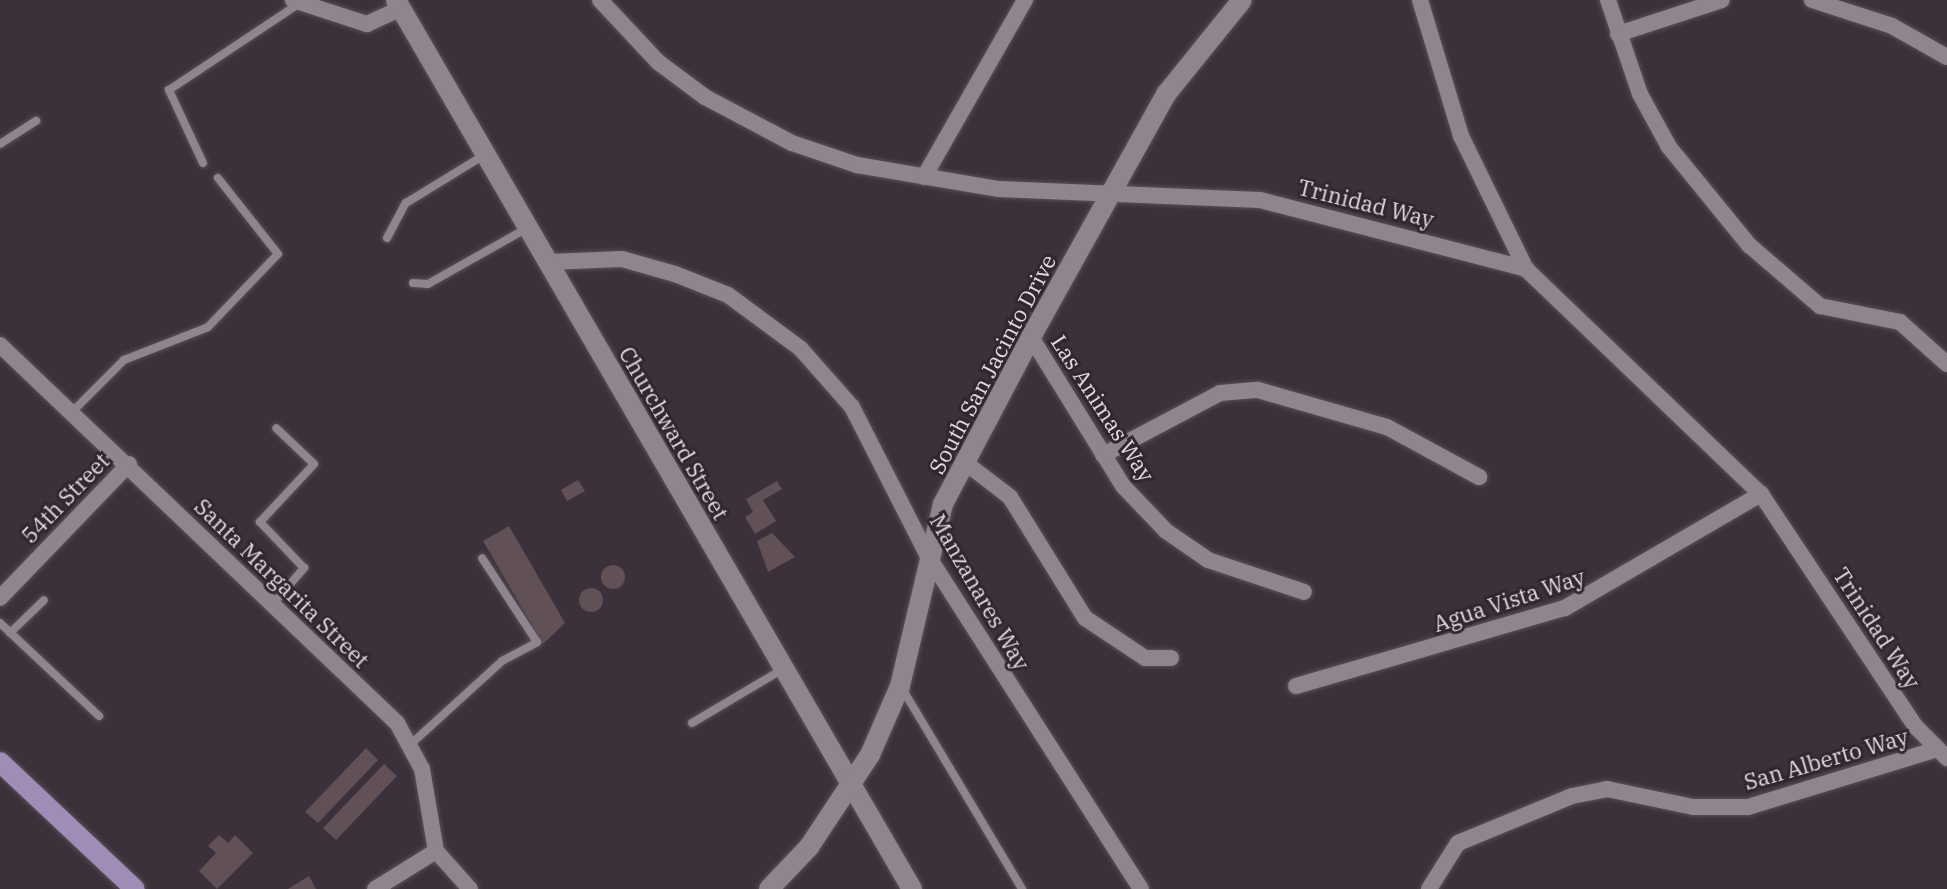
<!DOCTYPE html>
<style>
body{margin:0}
#map{position:relative;width:1947px;height:889px;overflow:hidden;background:#3c313b;font-family:"IBM Plex Serif",serif}
div>[style]{position:absolute}
.building>*{inset:0;background:#615157}
.round{border-radius:50%}
.roads{filter:drop-shadow(0 0 2px #584f57) drop-shadow(0 0 2px #584f57)}
.lane>*{height:8px;margin:-4px;padding:0 4px;transform-origin:4px;border-radius:4px;background:#90848f}
.street>*{height:16px;margin:-8px;padding:0 8px;transform-origin:8px;border-radius:8px;background:#90848f}
.secondary>*{height:20px;margin:-10px;padding:0 10px;transform-origin:10px;border-radius:10px;background:#90848f}
.primary>*{height:20px;margin:-10px;padding:0 10px;transform-origin:10px;border-radius:10px;background:#9f8cb7}
span{translate:-50% -50%;white-space:nowrap;text-align:center;line-height:1.15;-webkit-text-stroke:6px #312731;paint-order:stroke}
.street-label{font-size:22px;color:#e1dae1}
</style>
<div id="map">
<div class="building">
<div style="clip-path:polygon(578px 480px,585px 491px,567px 501px,561px 490px)"></div>
<div style="clip-path:polygon(777px 481px,782px 489px,763px 500px,776px 521px,755px 534px,745px 517px,753px 512px,746px 499px)"></div>
<div style="clip-path:polygon(509px 526px,565px 623px,543px 644px,483px 541px)"></div>
<div style="clip-path:polygon(772px 533px,795px 557px,768px 572px,757px 541px)"></div>
<div class="round" style="left:601px;top:565px;width:24px;height:24px"></div>
<div class="round" style="left:579px;top:588px;width:24px;height:24px"></div>
<div style="clip-path:polygon(366px 748px,378px 760px,318px 823px,305px 812px)"></div>
<div style="clip-path:polygon(384px 764px,397px 776px,336px 840px,323px 828px)"></div>
<div style="clip-path:polygon(219px 835px,228px 843px,235px 835px,253px 853px,217px 889px,199px 871px,216px 853px,208px 846px)"></div>
<div style="clip-path:polygon(309px 876px,316px 889px,288px 889px)"></div>
</div>
<div class="roads">
<div class="lane">
<div style="left:0;top:144px;width:43px;rotate:-32.6deg"></div>
<div style="left:203px;top:163px;width:81px;rotate:-115deg"></div>
<div style="left:169px;top:90px;width:157px;rotate:-33.6deg"></div>
<div style="left:387px;top:238px;width:40px;rotate:-62deg"></div>
<div style="left:406px;top:203px;width:94px;rotate:-31.5deg"></div>
<div style="left:413px;top:283px;width:15px;rotate:4deg"></div>
<div style="left:428px;top:284px;width:116px;rotate:-29.4deg"></div>
<div style="left:72px;top:412px;width:74px;rotate:-45deg"></div>
<div style="left:124px;top:360px;width:90px;rotate:-21.4deg"></div>
<div style="left:208px;top:327px;width:101px;rotate:-46.2deg"></div>
<div style="left:278px;top:254px;width:97px;rotate:-128.3deg"></div>
<div style="left:273px;top:604px;width:48px;rotate:-49.3deg"></div>
<div style="left:304px;top:568px;width:64px;rotate:-133.7deg"></div>
<div style="left:260px;top:522px;width:79px;rotate:-47deg"></div>
<div style="left:314px;top:464px;width:52px;rotate:-136.5deg"></div>
<div style="left:0;top:623px;width:136px;rotate:43.2deg"></div>
<div style="left:10px;top:633px;width:47px;rotate:-44.1deg"></div>
<div style="left:903px;top:690px;width:232px;rotate:59.1deg"></div>
<div style="left:692px;top:723px;width:106px;rotate:-30.7deg"></div>
<div style="left:412px;top:743px;width:122px;rotate:-42.3deg"></div>
<div style="left:502px;top:661px;width:40px;rotate:-28deg"></div>
<div style="left:537px;top:642px;width:100px;rotate:-123.2deg"></div>
</div>
<div class="street">
<div style="left:293px;top:0;width:78px;rotate:18deg"></div>
<div style="left:367px;top:24px;width:38px;rotate:-25deg"></div>
<div style="left:600px;top:0;width:85px;rotate:46.9deg"></div>
<div style="left:658px;top:62px;width:59px;rotate:36.7deg"></div>
<div style="left:705px;top:97px;width:98px;rotate:27.9deg"></div>
<div style="left:792px;top:143px;width:69px;rotate:18.7deg"></div>
<div style="left:857px;top:165px;width:144px;rotate:9.6deg"></div>
<div style="left:999px;top:189px;width:261px;rotate:2.4deg"></div>
<div style="left:1260px;top:200px;width:275px;rotate:14.5deg"></div>
<div style="left:1526px;top:269px;width:325px;rotate:43.8deg"></div>
<div style="left:1761px;top:494px;width:280px;rotate:56.4deg"></div>
<div style="left:1916px;top:727px;width:44px;rotate:45deg"></div>
<div style="left:1420px;top:0;width:142px;rotate:73.2deg"></div>
<div style="left:1461px;top:136px;width:148px;rotate:64deg"></div>
<div style="left:1608px;top:0;width:99px;rotate:71.2deg"></div>
<div style="left:1640px;top:94px;width:60px;rotate:61.3deg"></div>
<div style="left:1669px;top:147px;width:127px;rotate:50.8deg"></div>
<div style="left:1749px;top:245px;width:94px;rotate:40.7deg"></div>
<div style="left:1820px;top:306px;width:82px;rotate:11.3deg"></div>
<div style="left:1900px;top:322px;width:63px;rotate:41.8deg"></div>
<div style="left:1812px;top:0;width:84px;rotate:18deg"></div>
<div style="left:1892px;top:26px;width:63px;rotate:29.4deg"></div>
<div style="left:1618px;top:34px;width:109px;rotate:-18.1deg"></div>
<div style="left:924px;top:177px;width:204px;rotate:-60.3deg"></div>
<div style="left:549px;top:262px;width:73px;rotate:-2.4deg"></div>
<div style="left:622px;top:259px;width:55px;rotate:15.8deg"></div>
<div style="left:675px;top:274px;width:57px;rotate:21.6deg"></div>
<div style="left:728px;top:295px;width:89px;rotate:36.4deg"></div>
<div style="left:800px;top:348px;width:79px;rotate:48.6deg"></div>
<div style="left:852px;top:407px;width:167px;rotate:63deg"></div>
<div style="left:928px;top:556px;width:395px;rotate:57.4deg"></div>
<div style="left:1031px;top:337px;width:175px;rotate:58.3deg"></div>
<div style="left:1123px;top:486px;width:62px;rotate:46.3deg"></div>
<div style="left:1166px;top:531px;width:51px;rotate:34.6deg"></div>
<div style="left:1208px;top:560px;width:101px;rotate:18.4deg"></div>
<div style="left:0;top:345px;width:548px;rotate:43.6deg"></div>
<div style="left:397px;top:723px;width:52px;rotate:61.5deg"></div>
<div style="left:422px;top:769px;width:83px;rotate:80.3deg"></div>
<div style="left:436px;top:851px;width:51px;rotate:48.2deg"></div>
<div style="left:1103px;top:455px;width:132px;rotate:-27.9deg"></div>
<div style="left:1220px;top:393px;width:38px;rotate:-5deg"></div>
<div style="left:1258px;top:390px;width:134px;rotate:16deg"></div>
<div style="left:1387px;top:427px;width:105px;rotate:28.5deg"></div>
<div style="left:967px;top:464px;width:54px;rotate:37.5deg"></div>
<div style="left:1010px;top:497px;width:142px;rotate:58.2deg"></div>
<div style="left:1085px;top:618px;width:72px;rotate:33.7deg"></div>
<div style="left:1145px;top:658px;width:26px"></div>
<div style="left:0;top:598px;width:186px;rotate:-46.1deg"></div>
<div style="left:1296px;top:686px;width:280px;rotate:-16.2deg"></div>
<div style="left:1565px;top:608px;width:227px;rotate:-30.2deg"></div>
<div style="left:375px;top:889px;width:72px;rotate:-31.9deg"></div>
<div style="left:1429px;top:889px;width:54px;rotate:-57.8deg"></div>
<div style="left:1458px;top:843px;width:123px;rotate:-22.4deg"></div>
<div style="left:1572px;top:796px;width:36px;rotate:-11deg"></div>
<div style="left:1607px;top:789px;width:88px;rotate:11.8deg"></div>
<div style="left:1693px;top:807px;width:55px"></div>
<div style="left:1748px;top:807px;width:195px;rotate:-17deg"></div>
</div>
<div class="secondary">
<div style="left:396px;top:0;width:1028px;rotate:59.87deg"></div>
<div style="left:769px;top:889px;width:58px;rotate:-46.4deg"></div>
<div style="left:809px;top:847px;width:110px;rotate:-56.5deg"></div>
<div style="left:870px;top:755px;width:75px;rotate:-66.5deg"></div>
<div style="left:900px;top:686px;width:187px;rotate:-76.7deg"></div>
<div style="left:943px;top:504px;width:189px;rotate:-62.2deg"></div>
<div style="left:1031px;top:337px;width:279px;rotate:-60.9deg"></div>
<div style="left:1167px;top:93px;width:119px;rotate:-51.1deg"></div>
</div>
<div class="primary">
<div style="left:0;top:762px;width:185px;rotate:43.3deg"></div>
</div>
</div>
<div class="street-label">
<span style="left:1366px;top:203px;rotate:14deg">Trinidad Way</span>
<span style="left:992px;top:364px;rotate:-62deg">South San Jacinto Drive</span>
<span style="left:1103px;top:408px;rotate:57deg">Las Animas Way</span>
<span style="left:674px;top:433px;rotate:60deg">Churchward Street</span>
<span style="left:65px;top:498px;rotate:-46deg">54th Street</span>
<span style="left:282px;top:583px;rotate:44deg">Santa Margarita Street</span>
<span style="left:980px;top:592px;rotate:60deg">Manzanares Way</span>
<span style="left:1509px;top:600px;rotate:-18deg">Agua Vista Way</span>
<span style="left:1877px;top:628px;rotate:57deg">Trinidad Way</span>
<span style="left:1826px;top:759px;rotate:-16deg">San Alberto Way</span>
</div>
</div>
